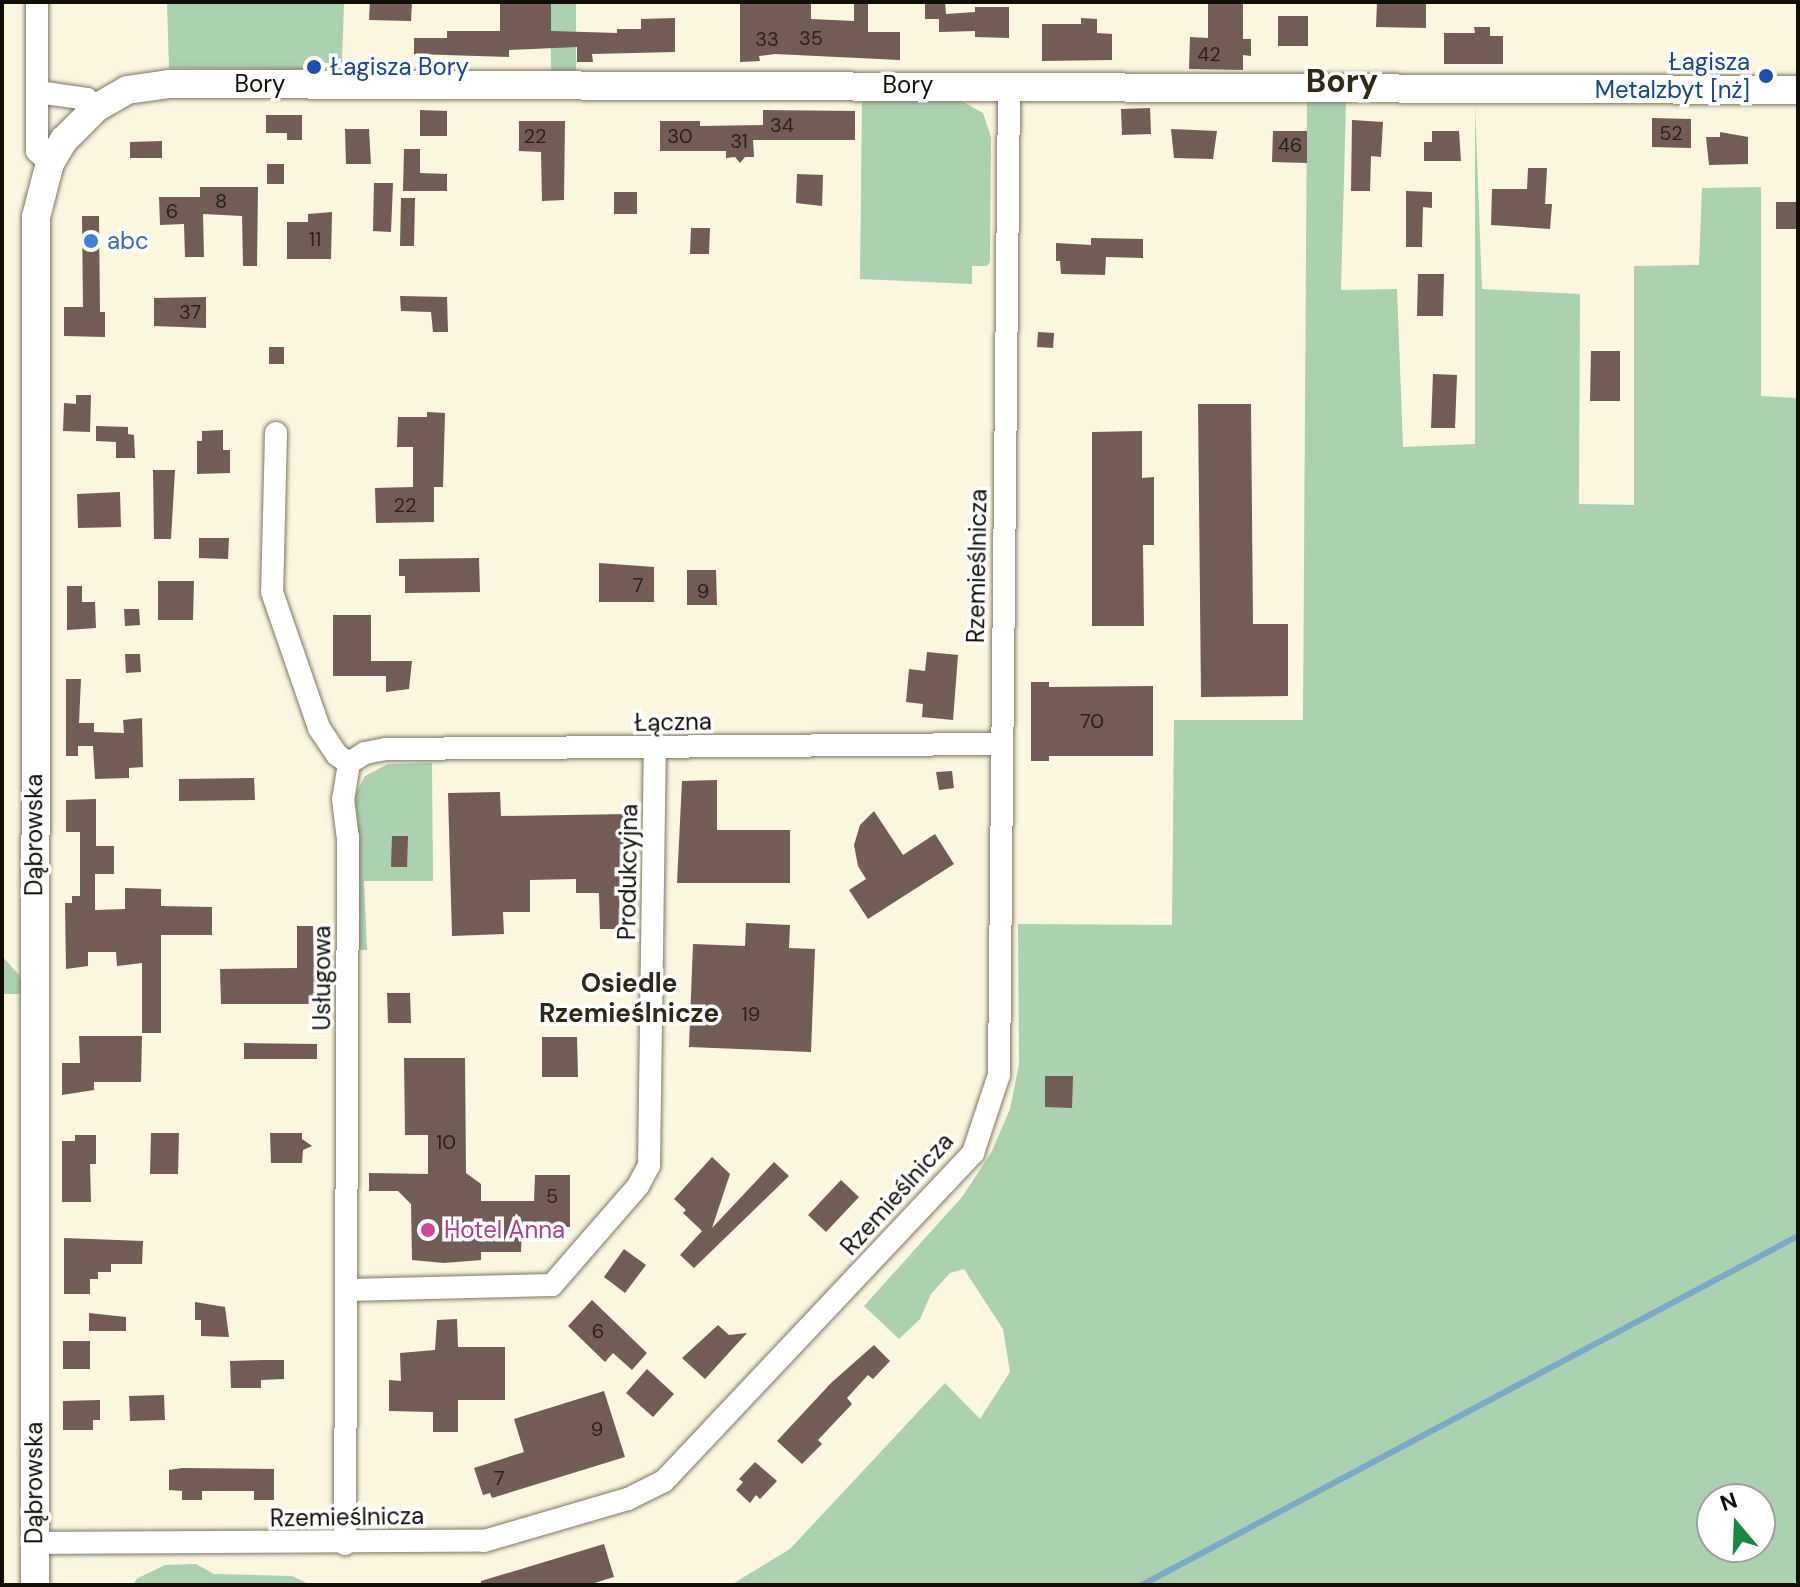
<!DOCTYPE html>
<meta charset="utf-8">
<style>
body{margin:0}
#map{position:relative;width:1800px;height:1587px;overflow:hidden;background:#fbf6de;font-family:"DM Sans",sans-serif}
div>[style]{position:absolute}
.green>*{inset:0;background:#aad1b0}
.stream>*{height:6px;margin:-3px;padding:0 3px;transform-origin:3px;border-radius:3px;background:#79abc7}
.building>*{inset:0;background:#725c55}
.roads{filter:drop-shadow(0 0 2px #7c7762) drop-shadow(0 0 2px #7c7762)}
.minor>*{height:22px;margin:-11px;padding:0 11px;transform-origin:11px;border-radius:11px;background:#fff}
.tertiary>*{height:28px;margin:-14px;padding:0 14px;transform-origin:14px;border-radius:14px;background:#fff}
.dots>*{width:22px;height:22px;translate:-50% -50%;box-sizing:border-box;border:4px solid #fff;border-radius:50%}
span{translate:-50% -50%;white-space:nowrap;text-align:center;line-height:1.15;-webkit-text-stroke:7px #fff;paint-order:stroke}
.number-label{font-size:20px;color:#28221a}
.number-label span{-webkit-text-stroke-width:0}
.transit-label{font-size:24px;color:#164399}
.right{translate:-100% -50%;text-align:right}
.left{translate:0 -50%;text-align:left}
.street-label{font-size:24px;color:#100e07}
.shop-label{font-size:24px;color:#366cbe}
.hotel-label{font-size:24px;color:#b23c85}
.neighbourhood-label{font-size:26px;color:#2e2917;font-weight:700}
.district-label{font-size:32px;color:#2e2917;font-weight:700}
.frame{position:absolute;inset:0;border:4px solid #100e07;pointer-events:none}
.north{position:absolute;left:1696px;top:1483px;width:80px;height:80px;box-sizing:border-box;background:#fff;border:2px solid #9f9f9c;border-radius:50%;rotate:341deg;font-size:22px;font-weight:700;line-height:32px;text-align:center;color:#100e07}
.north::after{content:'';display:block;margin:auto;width:28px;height:36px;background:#178941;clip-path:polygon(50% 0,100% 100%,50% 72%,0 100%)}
</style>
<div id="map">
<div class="green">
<div style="clip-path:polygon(167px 2px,344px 2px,342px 63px,306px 63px,305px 69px,169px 68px)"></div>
<div style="clip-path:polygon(550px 2px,576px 2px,576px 71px,551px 71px)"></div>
<div style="clip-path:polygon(862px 99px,958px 99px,983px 113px,991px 137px,990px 262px,987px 266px,972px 266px,972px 284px,860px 279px)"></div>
<div style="clip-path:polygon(evenodd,1307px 101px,1346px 102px,1341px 290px,1397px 289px,1403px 447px,1475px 444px,1475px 104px,1482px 289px,1580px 294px,1579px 504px,1634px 505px,1634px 266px,1699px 265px,1702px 188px,1761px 187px,1761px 396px,1798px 398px,1798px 1585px,731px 1585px,790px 1549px,945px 1383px,980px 1419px,1010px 1372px,1003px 1329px,964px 1269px,950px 1273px,931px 1294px,920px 1319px,899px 1339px,864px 1306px,962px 1197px,991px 1153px,1010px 1109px,1019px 1064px,1018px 924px,1172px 925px,1174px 720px,1303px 720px,1307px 101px,1712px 1499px,1760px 1499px,1760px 1547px,1712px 1547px,1712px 1499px)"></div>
<div style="clip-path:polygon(432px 763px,433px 881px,364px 881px,367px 950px,359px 950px,359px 836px,355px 795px,365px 776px,388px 764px)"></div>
<div style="clip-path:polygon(2px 956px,19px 975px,24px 994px,2px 994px)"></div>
<div style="clip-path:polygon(196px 1564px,214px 1574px,292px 1576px,311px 1585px,132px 1585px,138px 1578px,165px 1565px)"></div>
</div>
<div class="stream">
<div style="left:1142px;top:1585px;width:743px;rotate:-28.01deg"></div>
</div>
<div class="building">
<div style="clip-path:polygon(370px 2px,412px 2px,411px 21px,369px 20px)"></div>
<div style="clip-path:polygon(500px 2px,551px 2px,551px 31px,617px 33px,617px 29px,641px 29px,641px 19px,675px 18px,675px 52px,592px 54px,593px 62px,577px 62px,577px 47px,509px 50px,509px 57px,414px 54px,414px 38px,447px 38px,447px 31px,500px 31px)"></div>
<div style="clip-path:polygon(740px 2px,811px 2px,811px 19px,854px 21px,854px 2px,868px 2px,868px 32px,900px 32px,900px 60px,775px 54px,759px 56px,760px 61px,740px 62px)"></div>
<div style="clip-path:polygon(925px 2px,945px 2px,946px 14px,975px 12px,975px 7px,1009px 7px,1009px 38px,975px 37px,975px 31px,939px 32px,939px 19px,925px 19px)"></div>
<div style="clip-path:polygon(1208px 2px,1243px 2px,1243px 39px,1251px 39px,1251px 56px,1243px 55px,1243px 70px,1189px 69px,1190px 37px,1208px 38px)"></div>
<div style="clip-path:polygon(1377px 2px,1426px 2px,1426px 28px,1376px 27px)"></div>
<div style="clip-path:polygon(1278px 16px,1308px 16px,1308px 46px,1278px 46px)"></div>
<div style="clip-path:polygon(1081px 18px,1097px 19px,1097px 33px,1112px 34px,1112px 60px,1042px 61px,1042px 24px,1081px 24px)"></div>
<div style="clip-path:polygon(1474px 27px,1490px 27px,1490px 36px,1503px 36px,1503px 64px,1444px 64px,1444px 33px,1475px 33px)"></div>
<div style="clip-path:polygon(1150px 108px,1151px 134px,1122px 135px,1121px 109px)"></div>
<div style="clip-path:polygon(420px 110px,447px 111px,447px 136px,420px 136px)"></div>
<div style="clip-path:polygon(763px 110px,855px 111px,855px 140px,753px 140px,754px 157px,745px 157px,740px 163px,735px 157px,726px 158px,726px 151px,660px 151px,660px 121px,700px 121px,700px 126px,763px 125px)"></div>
<div style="clip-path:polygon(266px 115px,302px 115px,302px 140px,287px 140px,287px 133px,266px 133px)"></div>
<div style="clip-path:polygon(1652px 118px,1691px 119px,1691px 148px,1652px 147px)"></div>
<div style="clip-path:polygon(1352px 120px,1383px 122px,1381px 157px,1371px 156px,1370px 191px,1351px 191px)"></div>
<div style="clip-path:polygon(519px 121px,565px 121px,564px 200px,542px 201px,541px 152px,519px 151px)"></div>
<div style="clip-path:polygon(345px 129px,369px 129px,371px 164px,346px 164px)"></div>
<div style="clip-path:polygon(1171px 129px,1217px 131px,1213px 159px,1174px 158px)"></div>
<div style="clip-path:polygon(1273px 131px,1307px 131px,1307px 163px,1272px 162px)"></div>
<div style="clip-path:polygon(1432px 131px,1459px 131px,1461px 161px,1424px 161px,1424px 142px,1432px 142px)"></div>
<div style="clip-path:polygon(1720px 132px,1748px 137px,1748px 164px,1709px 165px,1706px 137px,1720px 137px)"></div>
<div style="clip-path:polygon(162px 141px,162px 158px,130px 158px,130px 142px)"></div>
<div style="clip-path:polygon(404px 149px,420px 149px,420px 173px,447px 174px,447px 191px,403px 191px)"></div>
<div style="clip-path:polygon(267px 164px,284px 164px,284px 184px,267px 184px)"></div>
<div style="clip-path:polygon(1528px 168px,1547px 168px,1545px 204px,1552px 204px,1550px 229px,1491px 225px,1492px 189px,1527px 189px)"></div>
<div style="clip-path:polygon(797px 174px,823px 175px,822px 206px,796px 203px)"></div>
<div style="clip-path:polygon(374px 183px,393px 183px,391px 232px,373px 231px)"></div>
<div style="clip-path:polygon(200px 187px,258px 187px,257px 266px,243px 266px,242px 216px,203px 214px,204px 257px,185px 257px,184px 224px,160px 225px,159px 197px,200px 197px)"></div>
<div style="clip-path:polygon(1406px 191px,1432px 192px,1432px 208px,1423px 207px,1422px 247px,1406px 247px)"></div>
<div style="clip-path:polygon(614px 192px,637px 192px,637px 214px,614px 214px)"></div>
<div style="clip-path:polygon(401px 198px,415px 198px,414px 246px,400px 246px)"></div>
<div style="clip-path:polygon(1776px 202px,1798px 202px,1798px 229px,1776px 229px)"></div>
<div style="clip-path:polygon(332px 212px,331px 259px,287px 259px,287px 222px,308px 222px,308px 214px)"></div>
<div style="clip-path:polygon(82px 216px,99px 216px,100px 312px,105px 312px,105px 337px,64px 336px,64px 307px,83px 307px)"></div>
<div style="clip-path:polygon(691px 228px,710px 228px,709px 254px,690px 254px)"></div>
<div style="clip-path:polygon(1091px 238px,1143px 239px,1143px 258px,1106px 257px,1105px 275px,1061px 274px,1060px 261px,1056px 261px,1056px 243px,1091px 245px)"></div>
<div style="clip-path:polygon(1418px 274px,1444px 274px,1443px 316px,1417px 316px)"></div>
<div style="clip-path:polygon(400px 296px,447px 297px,448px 332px,433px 332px,431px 312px,401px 311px)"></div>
<div style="clip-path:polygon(206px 297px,206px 328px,154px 326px,154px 298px)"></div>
<div style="clip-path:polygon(1038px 332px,1054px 333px,1053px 348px,1037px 347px)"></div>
<div style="clip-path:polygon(269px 347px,284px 347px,284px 364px,269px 364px)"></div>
<div style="clip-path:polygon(1591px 351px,1620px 351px,1620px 401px,1590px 401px)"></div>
<div style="clip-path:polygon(1433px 374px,1457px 375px,1455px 428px,1431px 428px)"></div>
<div style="clip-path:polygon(76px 395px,91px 395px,90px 432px,63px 431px,64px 403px,76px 404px)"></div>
<div style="clip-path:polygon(1198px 404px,1251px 404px,1253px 624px,1288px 624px,1288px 696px,1201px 697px)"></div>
<div style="clip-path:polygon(427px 412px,445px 413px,443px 487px,434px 487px,434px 522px,376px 523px,375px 488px,413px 487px,413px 447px,397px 447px,398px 417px,427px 417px)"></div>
<div style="clip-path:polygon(96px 426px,128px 427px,128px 434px,134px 435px,135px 458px,116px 458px,116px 442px,96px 441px)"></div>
<div style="clip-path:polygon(223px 430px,223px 450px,230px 450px,230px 473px,197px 474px,197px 441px,202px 441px,202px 431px)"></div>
<div style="clip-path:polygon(1142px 431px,1142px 478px,1154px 477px,1154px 545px,1143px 545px,1144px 626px,1092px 626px,1092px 432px)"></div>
<div style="clip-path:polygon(153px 470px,175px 470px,171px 539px,154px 539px)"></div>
<div style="clip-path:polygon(120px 492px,121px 527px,78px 528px,77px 494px)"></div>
<div style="clip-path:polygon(199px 538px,229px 538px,228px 559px,199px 558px)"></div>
<div style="clip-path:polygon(479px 558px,480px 592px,405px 593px,405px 576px,399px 576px,399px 559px)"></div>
<div style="clip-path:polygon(599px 563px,654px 567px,654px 602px,599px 602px)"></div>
<div style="clip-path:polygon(687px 570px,716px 570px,717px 605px,687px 605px)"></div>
<div style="clip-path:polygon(158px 581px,194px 581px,193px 620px,158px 620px)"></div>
<div style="clip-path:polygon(67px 586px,82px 586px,82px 602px,95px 602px,96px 628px,67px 630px)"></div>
<div style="clip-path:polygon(124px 609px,139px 609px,140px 625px,125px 626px)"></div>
<div style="clip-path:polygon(333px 615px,371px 615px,371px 661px,412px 661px,409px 689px,386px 692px,386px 676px,333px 676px)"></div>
<div style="clip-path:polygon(927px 652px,958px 655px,953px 720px,922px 717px,923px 704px,906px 702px,909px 669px,925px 671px)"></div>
<div style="clip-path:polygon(125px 654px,140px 654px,141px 672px,126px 673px)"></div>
<div style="clip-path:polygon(66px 679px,81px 679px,79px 723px,94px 723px,94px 732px,124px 733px,123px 720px,142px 718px,143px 767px,129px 768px,129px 778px,95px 779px,93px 746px,78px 746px,78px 756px,66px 756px)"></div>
<div style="clip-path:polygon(1031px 682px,1049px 682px,1049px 687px,1153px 686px,1153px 756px,1049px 756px,1049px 761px,1031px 761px)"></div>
<div style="clip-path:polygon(952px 771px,954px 788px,939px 790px,936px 772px)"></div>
<div style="clip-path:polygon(254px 778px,255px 800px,179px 801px,179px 779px)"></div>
<div style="clip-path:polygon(717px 780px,717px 830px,790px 830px,790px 883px,677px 883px,682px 781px)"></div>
<div style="clip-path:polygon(500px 792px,501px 816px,628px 814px,629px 888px,619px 888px,620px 929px,600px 929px,599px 893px,576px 893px,576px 879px,530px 880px,530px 912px,503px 912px,504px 934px,452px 936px,448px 793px)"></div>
<div style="clip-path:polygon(96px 799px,96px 846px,114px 846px,114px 874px,95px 874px,95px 910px,125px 909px,125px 888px,161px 889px,161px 906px,212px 907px,212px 935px,161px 935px,161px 1033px,142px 1033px,142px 963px,117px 966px,116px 952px,88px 952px,88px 966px,66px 969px,65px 903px,72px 903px,72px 896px,80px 896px,80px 832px,66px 832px,66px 800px)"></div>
<div style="clip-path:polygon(874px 811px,903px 855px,935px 834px,954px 864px,868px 919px,849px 890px,866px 879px,858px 866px,854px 845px,860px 825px)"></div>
<div style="clip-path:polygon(392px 836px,408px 836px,407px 867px,391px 867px)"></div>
<div style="clip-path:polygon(746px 923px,790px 925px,789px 948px,815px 949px,811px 1052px,689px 1047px,693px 944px,745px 946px)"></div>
<div style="clip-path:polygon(297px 926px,313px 926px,316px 1004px,221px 1004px,220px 969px,297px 968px)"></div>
<div style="clip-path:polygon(387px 993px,410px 993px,411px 1023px,388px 1023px)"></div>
<div style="clip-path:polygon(79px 1036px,142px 1036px,141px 1082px,94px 1082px,94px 1090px,62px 1095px,62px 1063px,80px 1063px)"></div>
<div style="clip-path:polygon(542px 1037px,577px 1037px,578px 1077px,542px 1077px)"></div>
<div style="clip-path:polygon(244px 1043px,317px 1044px,317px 1059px,244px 1059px)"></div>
<div style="clip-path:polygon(404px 1058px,465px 1058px,466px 1173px,481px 1184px,481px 1201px,534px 1201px,535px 1175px,570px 1175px,570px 1227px,522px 1226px,521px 1252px,481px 1252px,481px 1260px,444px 1263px,412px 1260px,411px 1204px,398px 1191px,369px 1191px,369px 1173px,428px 1174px,428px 1135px,405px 1135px)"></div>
<div style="clip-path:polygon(1045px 1076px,1073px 1076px,1072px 1108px,1045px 1107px)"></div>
<div style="clip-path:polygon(151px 1133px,179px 1133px,178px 1174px,150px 1174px)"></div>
<div style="clip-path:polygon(270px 1133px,302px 1133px,302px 1139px,312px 1146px,303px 1150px,302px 1163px,271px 1163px)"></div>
<div style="clip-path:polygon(75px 1135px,96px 1135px,96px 1164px,90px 1164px,91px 1202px,62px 1202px,62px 1141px,75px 1141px)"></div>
<div style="clip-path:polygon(712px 1157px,730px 1174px,712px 1228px,774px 1162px,789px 1176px,694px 1268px,680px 1255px,702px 1231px,683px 1213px,686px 1210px,674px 1199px)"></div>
<div style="clip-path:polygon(841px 1180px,859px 1197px,826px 1232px,808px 1215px)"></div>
<div style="clip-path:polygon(64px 1238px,143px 1241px,142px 1264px,111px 1264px,111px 1272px,98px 1272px,98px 1279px,90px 1279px,90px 1294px,64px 1294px)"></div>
<div style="clip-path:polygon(624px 1249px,646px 1265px,625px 1293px,604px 1277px)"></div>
<div style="clip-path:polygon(592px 1300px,647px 1353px,632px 1370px,613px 1353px,605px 1362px,568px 1326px)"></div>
<div style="clip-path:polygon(195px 1302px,225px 1307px,229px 1337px,201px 1336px,201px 1320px,195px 1320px)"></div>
<div style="clip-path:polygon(89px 1313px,126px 1317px,126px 1331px,89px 1331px)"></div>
<div style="clip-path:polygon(457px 1319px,458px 1347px,505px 1347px,505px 1400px,458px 1400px,458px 1432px,433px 1432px,433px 1412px,389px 1411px,389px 1380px,401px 1381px,400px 1353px,435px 1350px,437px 1320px)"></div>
<div style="clip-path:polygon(718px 1325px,729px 1335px,747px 1333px,705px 1379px,682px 1358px)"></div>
<div style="clip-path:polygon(63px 1341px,90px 1341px,90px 1369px,63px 1369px)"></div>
<div style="clip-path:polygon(874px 1345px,890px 1361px,873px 1379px,868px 1375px,847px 1398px,852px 1404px,818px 1440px,822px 1444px,802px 1464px,777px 1441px,831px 1383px)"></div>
<div style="clip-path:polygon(265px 1360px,284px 1360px,284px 1379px,261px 1380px,261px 1388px,231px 1388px,230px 1361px)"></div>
<div style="clip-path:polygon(647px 1369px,674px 1394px,653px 1417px,626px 1393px)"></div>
<div style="clip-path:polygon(604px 1391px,625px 1457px,492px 1498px,490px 1493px,483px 1495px,474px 1468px,524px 1452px,514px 1419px)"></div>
<div style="clip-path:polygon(164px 1395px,165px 1420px,130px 1421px,129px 1396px)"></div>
<div style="clip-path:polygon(100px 1400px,100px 1420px,93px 1420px,93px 1430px,63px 1430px,63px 1401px)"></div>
<div style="clip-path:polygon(755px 1462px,777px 1481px,760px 1499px,756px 1495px,750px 1503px,736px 1490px,743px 1482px,739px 1479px)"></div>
<div style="clip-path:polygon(182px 1468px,274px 1469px,274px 1500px,254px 1500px,254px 1491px,202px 1491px,202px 1500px,182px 1500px,182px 1491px,169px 1490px,169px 1470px)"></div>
<div style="clip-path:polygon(604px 1544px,614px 1577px,588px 1585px,481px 1585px,481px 1581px)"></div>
</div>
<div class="roads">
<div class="minor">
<div style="left:37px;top:2px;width:149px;rotate:90deg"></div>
<div style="left:37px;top:151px;width:18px;rotate:43deg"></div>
<div style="left:38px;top:92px;width:49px;rotate:8.1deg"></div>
<div style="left:87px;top:99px;width:13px;rotate:45deg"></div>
<div style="left:276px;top:433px;width:159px;rotate:91.4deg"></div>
<div style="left:272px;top:592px;width:144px;rotate:70.9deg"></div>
<div style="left:319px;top:728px;width:32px;rotate:56deg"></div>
<div style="left:337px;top:755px;width:14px;rotate:34deg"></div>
<div style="left:349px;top:763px;width:36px;rotate:99deg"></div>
<div style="left:343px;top:799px;width:38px;rotate:83deg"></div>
<div style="left:348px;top:837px;width:707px;rotate:90.24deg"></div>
<div style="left:349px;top:763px;width:19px;rotate:-32deg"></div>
<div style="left:365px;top:753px;width:20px;rotate:-11deg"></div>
<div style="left:385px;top:749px;width:615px;rotate:-0.47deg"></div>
<div style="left:349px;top:1290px;width:203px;rotate:-1.4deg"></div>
<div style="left:552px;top:1285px;width:131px;rotate:-49deg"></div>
<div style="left:638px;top:1186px;width:24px;rotate:-62deg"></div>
<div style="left:649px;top:1165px;width:416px;rotate:-89.2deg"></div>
<div style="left:34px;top:1543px;width:450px;rotate:-0.3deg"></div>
<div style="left:484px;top:1541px;width:150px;rotate:-16.3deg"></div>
<div style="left:628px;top:1499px;width:40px;rotate:-26.6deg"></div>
<div style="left:664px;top:1481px;width:451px;rotate:-46.7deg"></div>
<div style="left:973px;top:1153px;width:82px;rotate:-71.6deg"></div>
<div style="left:999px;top:1075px;width:990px;rotate:-89.42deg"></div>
</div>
<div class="tertiary">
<div style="left:35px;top:1585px;width:1368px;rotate:-89.96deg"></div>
<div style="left:36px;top:217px;width:56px;rotate:-75.5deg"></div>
<div style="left:50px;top:163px;width:27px;rotate:-59deg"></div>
<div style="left:64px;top:140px;width:45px;rotate:-45deg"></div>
<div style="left:96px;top:108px;width:36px;rotate:-30deg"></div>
<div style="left:127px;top:90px;width:42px;rotate:-8.1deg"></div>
<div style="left:169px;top:84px;width:1629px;rotate:0.21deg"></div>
</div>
</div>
<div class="dots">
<div style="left:314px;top:67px;background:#1a4fb4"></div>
<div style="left:1766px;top:76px;background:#1a4fb4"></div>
<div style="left:91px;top:241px;background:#3f7fe0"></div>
<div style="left:428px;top:1230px;background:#d1479c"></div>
</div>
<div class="number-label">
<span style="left:811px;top:38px">35</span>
<span style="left:767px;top:39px">33</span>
<span style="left:1209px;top:54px">42</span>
<span style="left:782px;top:125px">34</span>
<span style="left:1671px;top:133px">52</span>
<span style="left:535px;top:136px">22</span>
<span style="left:680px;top:136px">30</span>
<span style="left:739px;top:141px">31</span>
<span style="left:1290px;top:145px">46</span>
<span style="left:221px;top:201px">8</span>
<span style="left:172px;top:211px">6</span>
<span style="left:315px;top:239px">11</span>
<span style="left:190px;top:312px">37</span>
<span style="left:405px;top:505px">22</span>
<span style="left:638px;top:585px">7</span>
<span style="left:703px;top:591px">9</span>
<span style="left:1092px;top:721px">70</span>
<span style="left:751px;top:1014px">19</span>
<span style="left:446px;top:1142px">10</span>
<span style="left:552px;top:1196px">5</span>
<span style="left:598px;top:1331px">6</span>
<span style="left:597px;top:1429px">9</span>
<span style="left:499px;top:1478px">7</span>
</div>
<div class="transit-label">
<span class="right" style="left:1750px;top:76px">Łagisza<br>Metalzbyt [nż]</span>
<span class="left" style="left:330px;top:67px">Łagisza Bory</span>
</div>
<div class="street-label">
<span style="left:260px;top:84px">Bory</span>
<span style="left:908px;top:85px">Bory</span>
<span style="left:977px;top:566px;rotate:-89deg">Rzemieślnicza</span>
<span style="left:673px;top:722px;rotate:-1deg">Łączna</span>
<span style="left:34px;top:835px;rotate:-90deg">Dąbrowska</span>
<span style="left:628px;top:872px;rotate:-89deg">Produkcyjna</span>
<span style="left:322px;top:978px;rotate:-90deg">Usługowa</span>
<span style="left:897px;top:1194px;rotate:-48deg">Rzemieślnicza</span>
<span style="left:34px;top:1483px;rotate:-90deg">Dąbrowska</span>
<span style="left:347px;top:1517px;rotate:-1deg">Rzemieślnicza</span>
</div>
<div class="shop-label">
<span class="left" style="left:107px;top:241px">abc</span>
</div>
<div class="hotel-label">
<span class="left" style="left:444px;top:1230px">Hotel Anna</span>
</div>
<div class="neighbourhood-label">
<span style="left:629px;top:999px">Osiedle<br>Rzemieślnicze</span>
</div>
<div class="district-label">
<span style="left:1342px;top:81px">Bory</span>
</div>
<div class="frame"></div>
<div class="north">N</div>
</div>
